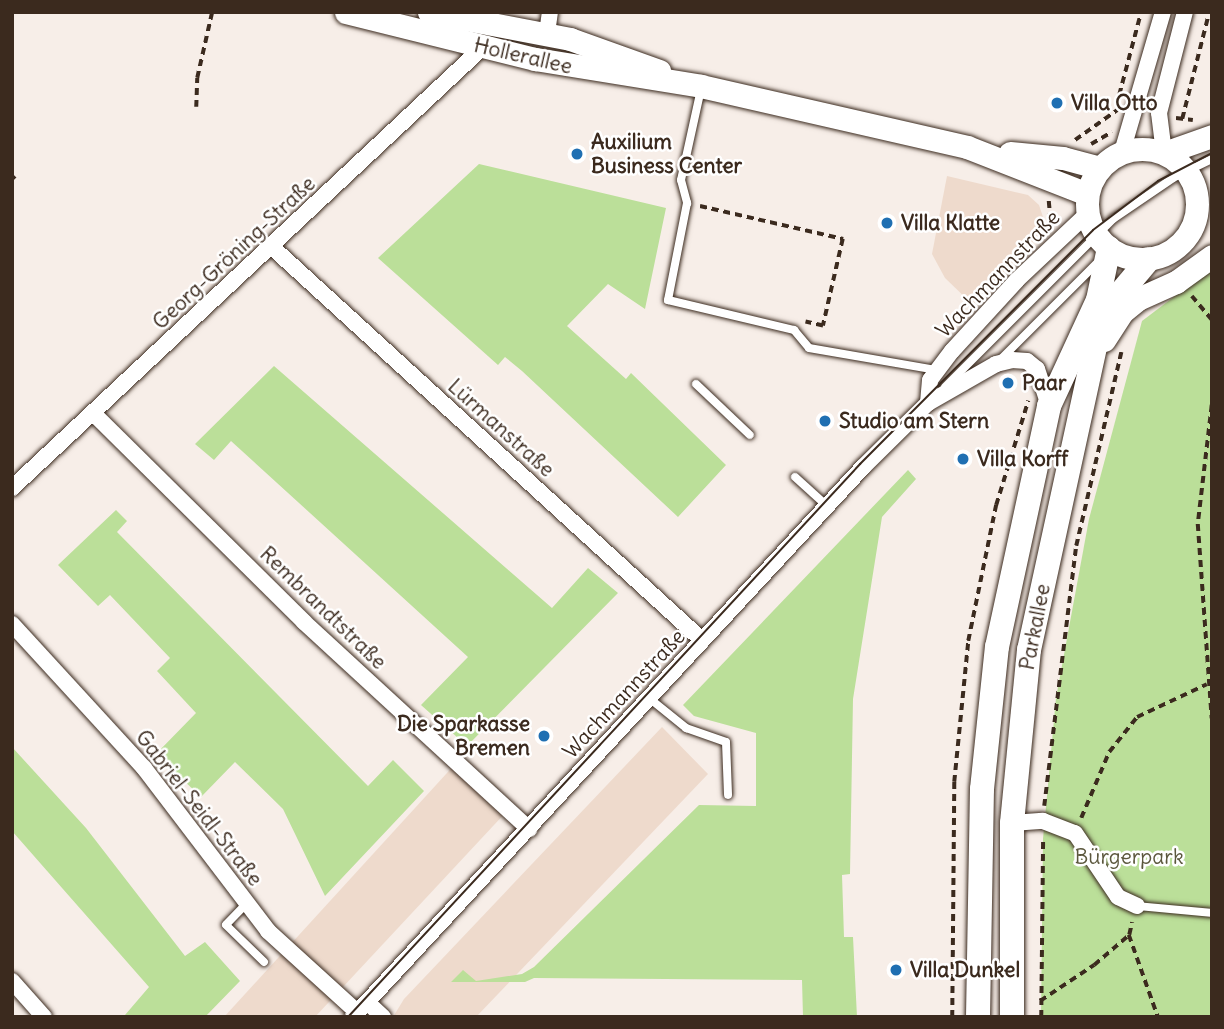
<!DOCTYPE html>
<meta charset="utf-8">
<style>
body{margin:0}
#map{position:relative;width:1224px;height:1029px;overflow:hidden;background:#f7eee8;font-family:Delius,sans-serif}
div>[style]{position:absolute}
.built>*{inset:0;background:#eedacc}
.green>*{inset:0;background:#bbdf99}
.path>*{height:3.5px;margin-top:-1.75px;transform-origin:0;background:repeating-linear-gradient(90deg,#3b2a1e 0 7px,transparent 0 12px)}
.roads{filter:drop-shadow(0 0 2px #3b2a1e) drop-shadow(0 0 2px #3b2a1e)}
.service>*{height:8px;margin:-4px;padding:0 4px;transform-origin:4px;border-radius:4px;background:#fff}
.minor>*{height:16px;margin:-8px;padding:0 8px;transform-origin:8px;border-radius:8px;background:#fff}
.secondary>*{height:23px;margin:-11.5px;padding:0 11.5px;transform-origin:11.5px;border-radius:11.5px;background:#fff}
.secondary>.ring{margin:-11.5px;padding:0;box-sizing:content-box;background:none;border:23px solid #fff;border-radius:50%}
.primary>*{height:24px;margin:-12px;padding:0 12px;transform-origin:12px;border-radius:12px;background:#fff}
.tram>*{height:2px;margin:-1px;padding:0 1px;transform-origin:1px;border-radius:1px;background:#3b2a1e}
.dots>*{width:19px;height:19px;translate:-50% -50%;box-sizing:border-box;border:4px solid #fff;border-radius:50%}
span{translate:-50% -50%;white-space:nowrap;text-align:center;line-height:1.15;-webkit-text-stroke:5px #fff;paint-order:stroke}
.street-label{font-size:21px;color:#3b2a1e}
.poi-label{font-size:21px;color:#3b2a1e;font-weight:700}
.left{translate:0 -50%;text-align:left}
.right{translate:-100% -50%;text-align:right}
.park-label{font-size:21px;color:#5b573d}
.frame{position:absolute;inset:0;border:14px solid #3b2a1e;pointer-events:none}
</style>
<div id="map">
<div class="built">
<div style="clip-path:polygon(947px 176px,1028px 195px,1039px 205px,1044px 220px,1039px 235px,973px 305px,945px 278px,932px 254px)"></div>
<div style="clip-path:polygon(662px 727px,708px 774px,476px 1017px,393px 1017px,404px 999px)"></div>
<div style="clip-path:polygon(457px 762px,508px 810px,315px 1017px,224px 1017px)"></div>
</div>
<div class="green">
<div style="clip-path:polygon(479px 164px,666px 208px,645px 309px,608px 284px,567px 326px,626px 379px,631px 373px,726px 465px,678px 517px,522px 371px,505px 357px,498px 365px,378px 258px)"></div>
<div style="clip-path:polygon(1212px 268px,1212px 1017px,1041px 1017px,1043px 839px,1056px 698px,1089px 519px,1142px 321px)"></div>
<div style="clip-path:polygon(274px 366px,552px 608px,588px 568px,618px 593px,467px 746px,421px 705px,468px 657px,231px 441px,214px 460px,195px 444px)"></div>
<div style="clip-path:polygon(908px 470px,916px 479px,882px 517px,853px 699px,850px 874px,842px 875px,844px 937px,853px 937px,857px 1017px,803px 1017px,802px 980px,534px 978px,525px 982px,451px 982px,463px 970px,476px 981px,522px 974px,534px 967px,699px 805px,756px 806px,756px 733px,694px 716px,683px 705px)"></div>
<div style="clip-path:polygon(116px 510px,127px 521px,117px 532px,368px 786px,393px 760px,424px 791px,325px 896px,283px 809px,235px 762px,201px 797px,156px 754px,196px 713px,157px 671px,170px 658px,110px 595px,98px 606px,58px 565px)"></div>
<div style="clip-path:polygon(12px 747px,86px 828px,185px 956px,205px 942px,240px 981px,205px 1017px,125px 1015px,149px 987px,12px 831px)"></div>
</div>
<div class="path">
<div style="left:1119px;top:95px;width:86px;rotate:-75.2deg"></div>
<div style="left:196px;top:107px;width:29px;rotate:-88deg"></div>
<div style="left:197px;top:78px;width:68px;rotate:-77.2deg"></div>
<div style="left:1176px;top:118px;width:17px;rotate:7deg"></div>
<div style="left:1182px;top:119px;width:110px;rotate:-75.8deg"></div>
<div style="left:1075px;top:140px;width:52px;rotate:-35.5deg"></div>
<div style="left:1091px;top:144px;width:24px;rotate:-30deg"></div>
<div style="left:12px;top:179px;width:4px;rotate:-45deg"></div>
<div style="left:1049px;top:201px;width:23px;rotate:85deg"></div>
<div style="left:700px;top:206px;width:147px;rotate:13deg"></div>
<div style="left:843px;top:239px;width:89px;rotate:102.9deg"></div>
<div style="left:823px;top:326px;width:18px;rotate:-167deg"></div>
<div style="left:1192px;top:296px;width:31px;rotate:50deg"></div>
<div style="left:1212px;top:405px;width:120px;rotate:96.7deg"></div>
<div style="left:1198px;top:524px;width:195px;rotate:85.9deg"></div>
<div style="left:1044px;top:806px;width:262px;rotate:-83deg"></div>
<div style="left:1076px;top:546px;width:199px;rotate:-76.9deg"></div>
<div style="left:1081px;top:818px;width:72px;rotate:-67deg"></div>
<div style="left:1109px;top:752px;width:45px;rotate:-51.3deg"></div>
<div style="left:1137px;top:717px;width:77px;rotate:-25.2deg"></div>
<div style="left:1129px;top:935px;width:87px;rotate:70.5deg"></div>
<div style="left:1040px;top:1001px;width:65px;rotate:-33.7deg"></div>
<div style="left:1094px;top:965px;width:46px;rotate:-40.6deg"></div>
<div style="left:1129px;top:935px;width:13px;rotate:-77deg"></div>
<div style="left:952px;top:1017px;width:235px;rotate:-89.5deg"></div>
<div style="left:954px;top:782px;width:142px;rotate:-84.3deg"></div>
<div style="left:968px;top:641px;width:139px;rotate:-78.4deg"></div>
<div style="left:996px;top:505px;width:109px;rotate:-72.9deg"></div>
<div style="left:1041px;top:1017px;width:179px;rotate:-89.4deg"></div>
</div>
<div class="roads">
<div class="service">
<div style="left:701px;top:89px;width:93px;rotate:102.4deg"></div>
<div style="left:681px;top:180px;width:24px;rotate:75deg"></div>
<div style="left:687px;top:203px;width:99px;rotate:101.1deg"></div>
<div style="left:668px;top:300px;width:130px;rotate:13.4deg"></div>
<div style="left:794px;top:330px;width:23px;rotate:50deg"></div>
<div style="left:809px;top:348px;width:130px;rotate:9.8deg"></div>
<div style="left:1000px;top:360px;width:141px;rotate:-45deg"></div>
<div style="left:696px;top:384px;width:74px;rotate:43.4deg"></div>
<div style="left:945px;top:387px;width:238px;rotate:-45deg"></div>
<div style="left:1113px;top:219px;width:73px;rotate:-34.3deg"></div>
<div style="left:1173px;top:178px;width:43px;rotate:-26deg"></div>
<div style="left:795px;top:477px;width:43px;rotate:42.2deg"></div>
<div style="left:649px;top:698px;width:48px;rotate:39deg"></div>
<div style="left:686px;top:728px;width:42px;rotate:19.3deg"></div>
<div style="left:726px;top:742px;width:53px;rotate:87.8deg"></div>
<div style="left:247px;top:903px;width:30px;rotate:134deg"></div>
<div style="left:226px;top:925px;width:53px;rotate:44.2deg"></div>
<div style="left:1137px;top:906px;width:75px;rotate:5.3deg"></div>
</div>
<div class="minor">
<div style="left:547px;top:33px;width:21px;rotate:-82deg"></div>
<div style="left:1122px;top:152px;width:146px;rotate:-73.7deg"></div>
<div style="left:1164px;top:153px;width:40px;rotate:-97.1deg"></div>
<div style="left:1159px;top:113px;width:104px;rotate:-75.6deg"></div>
<div style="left:272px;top:247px;width:583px;rotate:42.43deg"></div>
<div style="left:928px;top:403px;width:23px;rotate:-85deg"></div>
<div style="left:930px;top:380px;width:36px;rotate:-53deg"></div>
<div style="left:952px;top:351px;width:96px;rotate:-47.5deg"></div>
<div style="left:1017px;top:280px;width:98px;rotate:-43.3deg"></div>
<div style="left:93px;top:413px;width:297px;rotate:44.7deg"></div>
<div style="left:304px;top:622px;width:306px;rotate:42.6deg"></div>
<div style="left:12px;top:488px;width:645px;rotate:-43.12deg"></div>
<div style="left:12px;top:624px;width:195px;rotate:47.5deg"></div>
<div style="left:144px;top:768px;width:205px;rotate:52.7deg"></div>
<div style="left:268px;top:931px;width:120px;rotate:42.3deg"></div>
<div style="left:1012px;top:823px;width:31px;rotate:-4deg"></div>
<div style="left:1043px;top:821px;width:34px;rotate:21deg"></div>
<div style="left:1075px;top:833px;width:77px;rotate:56.1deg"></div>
<div style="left:1118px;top:897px;width:21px;rotate:25deg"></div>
<div style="left:12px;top:981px;width:48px;rotate:48.4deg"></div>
<div style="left:367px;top:1002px;width:22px;rotate:43deg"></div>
<div style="left:353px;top:1017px;width:750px;rotate:-47.16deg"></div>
<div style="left:863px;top:467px;width:91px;rotate:-44.6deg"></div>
<div style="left:928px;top:403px;width:78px;rotate:-29.8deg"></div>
<div style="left:996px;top:364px;width:16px;rotate:-14deg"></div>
<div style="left:1012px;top:360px;width:15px;rotate:4deg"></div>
<div style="left:1027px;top:361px;width:13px;rotate:39deg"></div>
<div style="left:1037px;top:369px;width:39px;rotate:72deg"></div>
</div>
<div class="secondary">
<div style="left:346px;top:12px;width:195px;rotate:14deg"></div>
<div style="left:535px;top:59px;width:168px;rotate:9.2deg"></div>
<div style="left:701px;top:86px;width:273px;rotate:12.9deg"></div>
<div style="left:967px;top:147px;width:129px;rotate:21.4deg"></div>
<div style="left:429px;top:12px;width:144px;rotate:10.8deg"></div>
<div style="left:570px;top:39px;width:95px;rotate:19.8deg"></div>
<div class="ring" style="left:1087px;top:149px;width:87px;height:87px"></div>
<div style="left:1010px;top:153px;width:53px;rotate:5.4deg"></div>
<div style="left:1063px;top:158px;width:38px;rotate:15deg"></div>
<div style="left:1164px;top:153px;width:51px;rotate:-19.5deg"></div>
<div style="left:1104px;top:340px;width:33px;rotate:-57deg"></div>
<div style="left:1122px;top:312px;width:21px;rotate:-39deg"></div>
<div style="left:1138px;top:299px;width:42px;rotate:-24.1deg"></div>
<div style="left:1176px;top:282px;width:44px;rotate:-35.8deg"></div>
</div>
<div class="primary">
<div style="left:978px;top:1017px;width:228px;rotate:-89deg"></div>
<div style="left:982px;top:789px;width:143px;rotate:-84deg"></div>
<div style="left:997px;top:647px;width:247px;rotate:-77.8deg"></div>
<div style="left:1049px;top:406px;width:117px;rotate:-65.2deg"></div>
<div style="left:1098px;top:300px;width:53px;rotate:-78.1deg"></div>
<div style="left:1012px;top:1017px;width:194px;rotate:-90deg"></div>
<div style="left:1012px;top:823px;width:174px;rotate:-84.4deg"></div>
<div style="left:1029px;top:650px;width:328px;rotate:-77.7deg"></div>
<div style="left:1099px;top:330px;width:30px;rotate:-64deg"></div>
<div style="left:1112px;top:303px;width:57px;rotate:-49.9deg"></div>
</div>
</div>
<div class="tram">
<div style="left:348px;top:1017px;width:754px;rotate:-47.2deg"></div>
<div style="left:860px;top:464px;width:330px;rotate:-45.1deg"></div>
<div style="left:1093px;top:230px;width:81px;rotate:-37deg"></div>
<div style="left:1158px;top:181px;width:61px;rotate:-27.4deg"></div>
</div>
<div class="dots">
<div style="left:1057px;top:103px;background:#1f6fb2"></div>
<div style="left:577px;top:154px;background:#1f6fb2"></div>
<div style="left:887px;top:223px;background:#1f6fb2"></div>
<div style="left:1008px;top:383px;background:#1f6fb2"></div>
<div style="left:825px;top:421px;background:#1f6fb2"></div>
<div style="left:963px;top:459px;background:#1f6fb2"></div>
<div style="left:544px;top:736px;background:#1f6fb2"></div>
<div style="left:896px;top:970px;background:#1f6fb2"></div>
</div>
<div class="street-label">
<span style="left:523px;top:56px;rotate:13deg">Hollerallee</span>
<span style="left:234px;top:253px;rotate:-43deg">Georg-Gröning-Straße</span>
<span style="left:998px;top:274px;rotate:-46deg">Wachmannstraße</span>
<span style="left:501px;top:428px;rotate:42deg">Lürmanstraße</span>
<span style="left:323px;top:608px;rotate:44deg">Rembrandtstraße</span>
<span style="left:1035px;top:627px;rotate:-79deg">Parkallee</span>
<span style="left:624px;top:694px;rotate:-47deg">Wachmannstraße</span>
<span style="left:199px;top:808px;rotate:52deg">Gabriel-Seidl-Straße</span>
</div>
<div class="poi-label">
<span class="left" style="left:1071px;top:103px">Villa Otto</span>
<span class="left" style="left:591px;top:154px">Auxilium<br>Business Center</span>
<span class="left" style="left:901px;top:223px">Villa Klatte</span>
<span class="left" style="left:1022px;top:383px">Paar</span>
<span class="left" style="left:839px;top:421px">Studio am Stern</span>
<span class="left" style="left:977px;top:459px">Villa Korff</span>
<span class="right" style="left:530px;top:736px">Die Sparkasse<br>Bremen</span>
<span class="left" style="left:910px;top:970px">Villa Dunkel</span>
</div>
<div class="park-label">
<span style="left:1129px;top:857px">Bürgerpark</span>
</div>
<div class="frame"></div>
</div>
